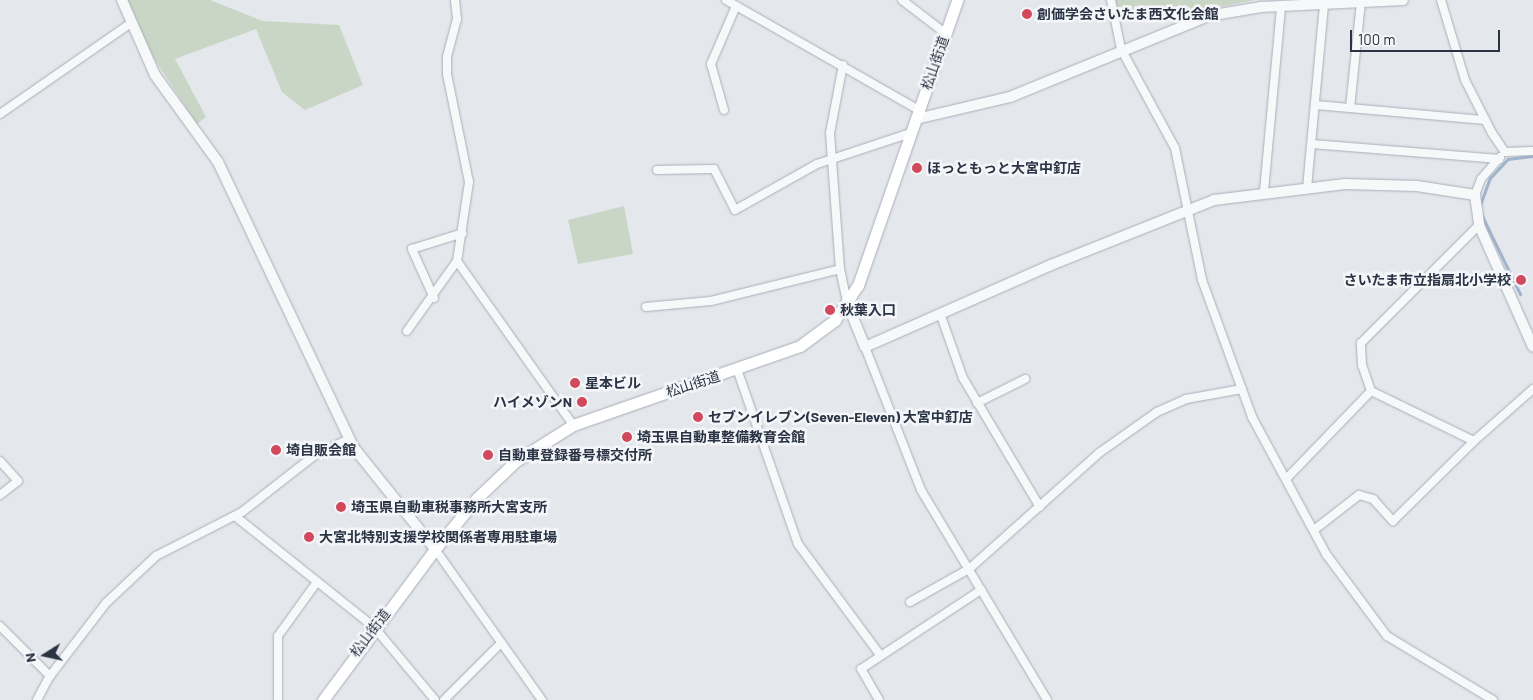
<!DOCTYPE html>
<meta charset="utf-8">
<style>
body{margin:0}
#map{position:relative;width:1533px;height:700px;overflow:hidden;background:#e4e7ec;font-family:Barlow,"Noto Sans JP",sans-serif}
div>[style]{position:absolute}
.green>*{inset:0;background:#c9d6c5}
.stream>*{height:3px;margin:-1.5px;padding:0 1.5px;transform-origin:1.5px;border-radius:1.5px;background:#9fb4cc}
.roads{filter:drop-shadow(0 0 1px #a9aeb7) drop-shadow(0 0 1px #a9aeb7)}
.minor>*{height:8px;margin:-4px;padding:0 4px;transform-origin:4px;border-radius:4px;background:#f7f8fa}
.tertiary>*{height:10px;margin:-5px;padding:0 5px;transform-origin:5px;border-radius:5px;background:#f7f8fa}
.secondary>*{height:11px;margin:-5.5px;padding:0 5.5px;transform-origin:5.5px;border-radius:5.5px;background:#fff}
.dots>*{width:14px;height:14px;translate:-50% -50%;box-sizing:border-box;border:2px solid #f4f6f9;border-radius:50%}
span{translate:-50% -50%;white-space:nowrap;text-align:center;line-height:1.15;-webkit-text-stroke:5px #f4f6f9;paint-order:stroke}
.poi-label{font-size:14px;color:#2b3445;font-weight:700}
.left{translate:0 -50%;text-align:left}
.right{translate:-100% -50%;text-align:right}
.street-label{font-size:14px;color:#2b3445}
.north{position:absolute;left:20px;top:630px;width:50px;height:50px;-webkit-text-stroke:4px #f4f6f9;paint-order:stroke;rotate:260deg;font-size:14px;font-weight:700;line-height:20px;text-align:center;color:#2b3445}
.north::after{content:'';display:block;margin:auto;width:18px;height:22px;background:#2b3445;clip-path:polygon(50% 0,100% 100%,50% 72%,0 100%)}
.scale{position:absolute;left:1350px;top:30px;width:150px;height:22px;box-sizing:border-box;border:2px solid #2b3445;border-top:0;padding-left:6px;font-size:15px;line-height:18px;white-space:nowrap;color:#2b3445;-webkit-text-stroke:4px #f4f6f9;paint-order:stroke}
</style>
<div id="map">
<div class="green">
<div style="clip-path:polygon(126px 0,210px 0,263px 21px,339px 25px,363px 85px,305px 110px,282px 92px,256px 29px,175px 59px,206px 117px,197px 124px,151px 54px)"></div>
<div style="clip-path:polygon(1115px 0,1254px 0,1181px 15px,1123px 21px)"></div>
<div style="clip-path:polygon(624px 206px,633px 254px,578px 264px,568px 220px)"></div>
</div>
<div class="stream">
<div style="left:1480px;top:205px;width:29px;rotate:-70deg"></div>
<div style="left:1490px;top:178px;width:26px;rotate:-47deg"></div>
<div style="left:1508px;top:159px;width:25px;rotate:-7deg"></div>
<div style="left:1482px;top:216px;width:87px;rotate:64deg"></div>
</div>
<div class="roads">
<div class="minor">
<div style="left:455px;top:0;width:19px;rotate:84deg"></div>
<div style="left:457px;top:19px;width:39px;rotate:105deg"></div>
<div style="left:447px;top:57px;width:17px;rotate:90deg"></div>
<div style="left:447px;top:74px;width:110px;rotate:78.5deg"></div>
<div style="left:469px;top:182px;width:80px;rotate:98.6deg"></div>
<div style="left:457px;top:261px;width:201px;rotate:54.7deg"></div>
<div style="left:726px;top:0;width:222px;rotate:29.7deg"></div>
<div style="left:902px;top:0;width:54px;rotate:37.5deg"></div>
<div style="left:1111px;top:0;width:50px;rotate:78.5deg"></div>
<div style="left:1121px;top:49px;width:113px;rotate:61.4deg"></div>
<div style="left:1175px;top:148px;width:135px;rotate:78.4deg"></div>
<div style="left:1202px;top:280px;width:146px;rotate:69.9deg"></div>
<div style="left:1252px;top:417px;width:156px;rotate:61.6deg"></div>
<div style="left:1326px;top:554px;width:102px;rotate:53.4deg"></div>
<div style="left:1387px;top:636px;width:124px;rotate:31.1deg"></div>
<div style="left:1441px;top:0;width:84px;rotate:73.3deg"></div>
<div style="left:1465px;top:80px;width:59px;rotate:63deg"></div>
<div style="left:1492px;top:133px;width:23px;rotate:56deg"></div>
<div style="left:1505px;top:152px;width:28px;rotate:-2deg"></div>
<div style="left:843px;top:65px;width:69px;rotate:100.8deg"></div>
<div style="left:830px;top:133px;width:136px;rotate:85.8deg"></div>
<div style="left:840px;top:269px;width:35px;rotate:78deg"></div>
<div style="left:1316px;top:105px;width:170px;rotate:5.1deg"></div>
<div style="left:1350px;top:108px;width:107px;rotate:-84.1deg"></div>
<div style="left:724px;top:110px;width:48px;rotate:-105.8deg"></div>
<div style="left:711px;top:64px;width:63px;rotate:-66.7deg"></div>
<div style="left:0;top:114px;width:160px;rotate:-34.8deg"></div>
<div style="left:1312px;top:144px;width:188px;rotate:4.6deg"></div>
<div style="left:657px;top:170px;width:57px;rotate:-1deg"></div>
<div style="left:714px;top:169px;width:46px;rotate:62.9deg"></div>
<div style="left:735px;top:210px;width:94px;rotate:-29.3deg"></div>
<div style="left:817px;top:164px;width:99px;rotate:-18.3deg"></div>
<div style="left:1307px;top:188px;width:186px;rotate:-84.7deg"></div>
<div style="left:1264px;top:191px;width:186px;rotate:-84.7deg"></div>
<div style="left:1475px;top:195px;width:17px;rotate:-69deg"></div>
<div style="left:1481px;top:179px;width:29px;rotate:-49deg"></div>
<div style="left:434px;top:298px;width:54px;rotate:-114.2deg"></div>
<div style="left:412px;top:249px;width:53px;rotate:-17.4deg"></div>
<div style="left:646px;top:307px;width:65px;rotate:-5.3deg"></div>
<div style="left:711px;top:301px;width:133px;rotate:-13.9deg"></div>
<div style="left:941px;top:316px;width:66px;rotate:70.5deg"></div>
<div style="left:963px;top:378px;width:150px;rotate:59.2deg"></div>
<div style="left:407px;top:331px;width:86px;rotate:-54.5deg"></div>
<div style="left:865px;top:347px;width:154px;rotate:68.6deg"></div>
<div style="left:921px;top:490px;width:245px;rotate:59deg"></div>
<div style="left:737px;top:369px;width:185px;rotate:70.8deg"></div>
<div style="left:798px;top:544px;width:138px;rotate:53.5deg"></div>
<div style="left:1371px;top:391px;width:28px;rotate:-109deg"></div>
<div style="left:1362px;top:365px;width:22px;rotate:-93deg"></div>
<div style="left:1361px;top:343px;width:167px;rotate:-45deg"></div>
<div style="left:977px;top:403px;width:54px;rotate:-26.6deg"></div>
<div style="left:0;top:461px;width:27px;rotate:48deg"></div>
<div style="left:18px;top:481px;width:23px;rotate:142deg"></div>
<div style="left:1287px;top:478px;width:121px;rotate:-46deg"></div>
<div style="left:1371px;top:391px;width:114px;rotate:25.9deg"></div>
<div style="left:1474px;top:441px;width:79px;rotate:-41.4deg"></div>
<div style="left:235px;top:516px;width:178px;rotate:38.6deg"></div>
<div style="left:374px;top:627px;width:95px;rotate:50.1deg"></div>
<div style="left:1314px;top:530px;width:57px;rotate:-37.9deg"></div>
<div style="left:1359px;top:495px;width:15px;rotate:16deg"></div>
<div style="left:1373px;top:499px;width:30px;rotate:48deg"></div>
<div style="left:1393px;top:521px;width:114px;rotate:-44.6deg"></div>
<div style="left:435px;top:549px;width:185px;rotate:54.7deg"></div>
<div style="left:910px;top:602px;width:68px;rotate:-29.2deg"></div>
<div style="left:969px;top:569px;width:174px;rotate:-41.7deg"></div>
<div style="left:1099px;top:453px;width:71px;rotate:-35.3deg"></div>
<div style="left:1157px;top:412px;width:32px;rotate:-24deg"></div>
<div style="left:1186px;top:399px;width:57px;rotate:-10.1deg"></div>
<div style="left:0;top:626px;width:71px;rotate:45deg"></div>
<div style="left:37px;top:700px;width:27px;rotate:-62deg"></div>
<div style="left:50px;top:676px;width:92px;rotate:-52.5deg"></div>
<div style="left:106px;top:603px;width:69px;rotate:-43.2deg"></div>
<div style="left:156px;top:556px;width:97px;rotate:-27.1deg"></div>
<div style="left:242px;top:512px;width:93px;rotate:-38deg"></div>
<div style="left:315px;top:455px;width:38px;rotate:-25deg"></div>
<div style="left:278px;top:700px;width:64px;rotate:-90deg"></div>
<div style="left:278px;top:636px;width:67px;rotate:-54.2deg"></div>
<div style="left:444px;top:700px;width:81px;rotate:-45deg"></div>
<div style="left:879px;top:700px;width:36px;rotate:-120deg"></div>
<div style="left:861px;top:669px;width:144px;rotate:-33.4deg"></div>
</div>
<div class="tertiary">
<div style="left:122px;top:0;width:82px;rotate:66.3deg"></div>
<div style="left:155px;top:75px;width:107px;rotate:54.1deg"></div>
<div style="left:218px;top:162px;width:317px;rotate:64.6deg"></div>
<div style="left:354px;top:448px;width:129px;rotate:51.3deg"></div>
<div style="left:916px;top:119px;width:97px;rotate:-13.2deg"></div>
<div style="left:1010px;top:97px;width:214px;rotate:-22.2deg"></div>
<div style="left:1208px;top:16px;width:54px;rotate:-9.6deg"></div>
<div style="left:1261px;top:7px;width:142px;rotate:-2.8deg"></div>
<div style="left:848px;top:305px;width:45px;rotate:68deg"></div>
<div style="left:865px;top:347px;width:203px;rotate:-23.8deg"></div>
<div style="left:1051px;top:265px;width:175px;rotate:-21.7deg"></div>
<div style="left:1214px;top:200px;width:132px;rotate:-7deg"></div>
<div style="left:1345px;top:184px;width:72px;rotate:1.6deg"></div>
<div style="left:1417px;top:186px;width:59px;rotate:8.8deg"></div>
<div style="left:1475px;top:195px;width:30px;rotate:82deg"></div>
<div style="left:1479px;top:225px;width:133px;rotate:66.1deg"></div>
</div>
<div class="secondary">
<div style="left:323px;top:700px;width:188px;rotate:-53.4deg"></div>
<div style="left:435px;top:549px;width:66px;rotate:-50.5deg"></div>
<div style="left:477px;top:498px;width:54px;rotate:-43.5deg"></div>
<div style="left:516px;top:461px;width:67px;rotate:-32.3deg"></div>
<div style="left:573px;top:425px;width:240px;rotate:-19.2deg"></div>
<div style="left:800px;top:346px;width:44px;rotate:-36.6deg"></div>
<div style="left:835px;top:320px;width:42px;rotate:-56.7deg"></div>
<div style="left:858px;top:285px;width:302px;rotate:-70.8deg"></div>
</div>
</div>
<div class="dots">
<div style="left:1027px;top:14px;background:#d1495b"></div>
<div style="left:917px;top:168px;background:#d1495b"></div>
<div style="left:1521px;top:280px;background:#d1495b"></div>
<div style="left:830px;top:310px;background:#d1495b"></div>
<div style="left:575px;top:383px;background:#d1495b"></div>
<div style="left:582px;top:402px;background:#d1495b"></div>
<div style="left:698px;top:417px;background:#d1495b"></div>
<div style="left:627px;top:437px;background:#d1495b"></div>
<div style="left:276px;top:450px;background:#d1495b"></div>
<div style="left:488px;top:455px;background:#d1495b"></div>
<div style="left:341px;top:507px;background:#d1495b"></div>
<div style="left:309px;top:537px;background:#d1495b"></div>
</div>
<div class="poi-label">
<span class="left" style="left:1037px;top:14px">創価学会さいたま西文化会館</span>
<span class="left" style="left:927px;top:168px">ほっともっと大宮中釘店</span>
<span class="right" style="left:1511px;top:280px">さいたま市立指扇北小学校</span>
<span class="left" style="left:840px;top:310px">秋葉入口</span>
<span class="left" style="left:585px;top:383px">星本ビル</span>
<span class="right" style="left:572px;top:402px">ハイメゾンN</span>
<span class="left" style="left:708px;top:417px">セブンイレブン(Seven-Eleven) 大宮中釘店</span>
<span class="left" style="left:637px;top:437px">埼玉県自動車整備教育会館</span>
<span class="left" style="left:286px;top:450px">埼自販会館</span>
<span class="left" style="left:498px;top:455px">自動車登録番号標交付所</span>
<span class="left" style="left:351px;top:507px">埼玉県自動車税事務所大宮支所</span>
<span class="left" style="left:319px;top:537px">大宮北特別支援学校関係者専用駐車場</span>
</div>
<div class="street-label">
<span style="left:935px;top:63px;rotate:-71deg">松山街道</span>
<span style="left:693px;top:384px;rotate:-18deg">松山街道</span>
<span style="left:370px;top:633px;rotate:-53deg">松山街道</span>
</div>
<div class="north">N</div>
<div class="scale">100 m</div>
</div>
